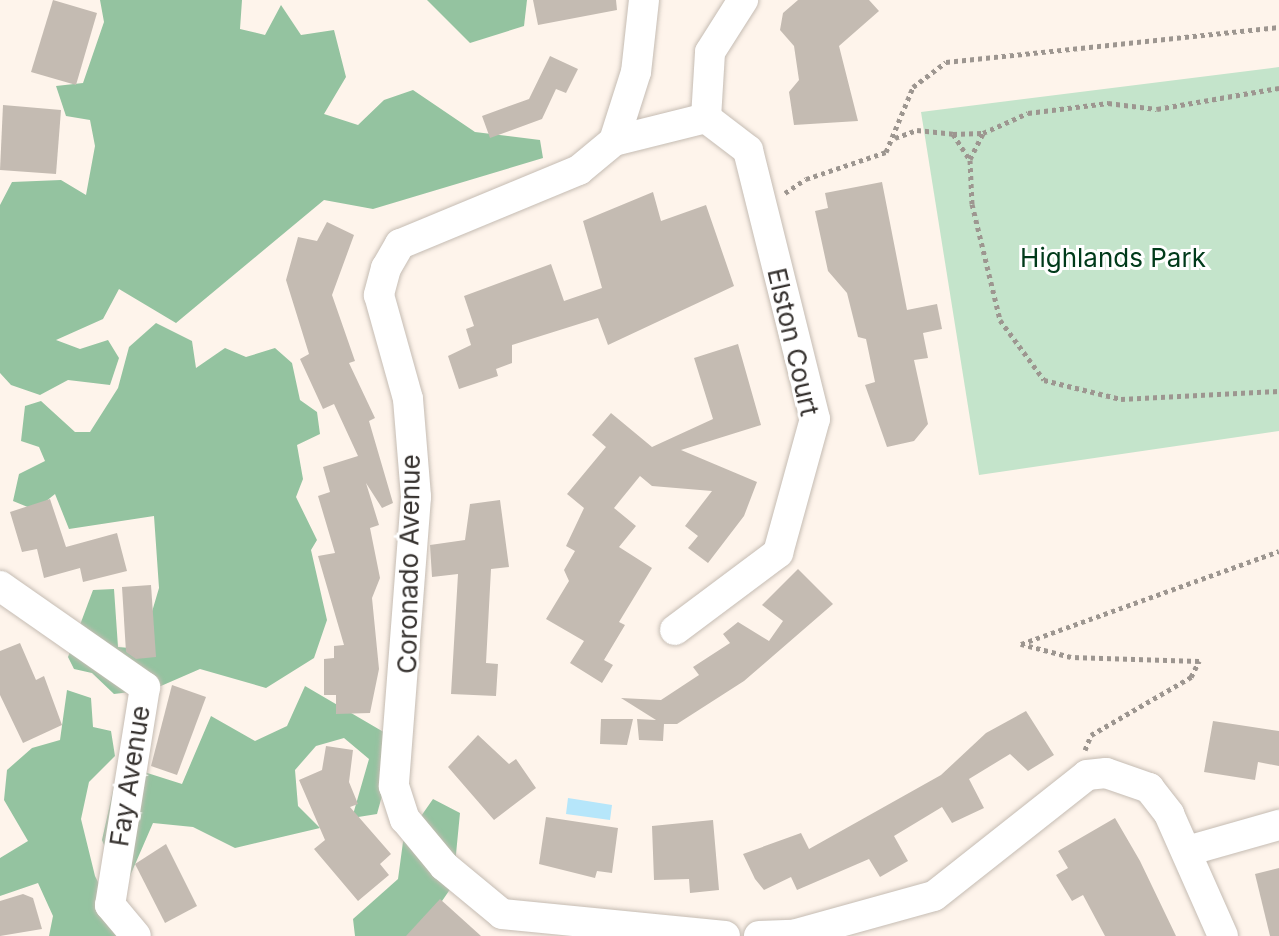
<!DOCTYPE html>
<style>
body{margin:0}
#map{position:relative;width:1279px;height:936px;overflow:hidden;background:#fef4eb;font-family:Inter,sans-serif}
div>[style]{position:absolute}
.green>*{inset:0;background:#c4e4cb}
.forest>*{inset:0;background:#94c3a0}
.water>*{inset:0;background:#b6e6fa}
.building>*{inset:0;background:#c4bbb2}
.path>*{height:5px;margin-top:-2.5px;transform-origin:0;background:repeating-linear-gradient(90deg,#9d9690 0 4px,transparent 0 8px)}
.roads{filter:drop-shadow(0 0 2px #c5bcb3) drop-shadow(0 0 2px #c5bcb3)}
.street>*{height:30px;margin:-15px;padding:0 15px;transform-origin:15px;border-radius:15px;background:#fff}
span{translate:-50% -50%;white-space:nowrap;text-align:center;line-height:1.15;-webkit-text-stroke:6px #fff;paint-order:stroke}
.park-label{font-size:26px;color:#003a1a}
.street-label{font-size:26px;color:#373330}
</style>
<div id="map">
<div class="green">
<div style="clip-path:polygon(1279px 67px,1279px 431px,979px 475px,921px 112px)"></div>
</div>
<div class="forest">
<div style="clip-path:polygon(100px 0,242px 0,240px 29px,265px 35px,281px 5px,301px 35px,334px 30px,346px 77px,324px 114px,358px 125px,384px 100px,413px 90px,475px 132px,540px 140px,543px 158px,373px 209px,324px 200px,176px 323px,119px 289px,103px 319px,56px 340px,80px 349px,108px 340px,119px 358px,110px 385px,68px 380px,40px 395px,11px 385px,0 373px,0 205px,12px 182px,61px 180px,86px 195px,95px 146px,90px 120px,66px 116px,56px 86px,83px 83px,104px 22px)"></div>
<div style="clip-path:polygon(427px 0,527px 0,524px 26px,470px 43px)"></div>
<div style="clip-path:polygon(156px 323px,192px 341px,196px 368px,225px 348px,246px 357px,275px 348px,292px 363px,300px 400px,317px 412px,320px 434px,297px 445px,303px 479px,296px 497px,317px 540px,311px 550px,327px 620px,314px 658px,266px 688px,200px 669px,154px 689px,114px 694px,92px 673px,74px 669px,68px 657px,93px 590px,114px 589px,118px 647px,141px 649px,159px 588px,154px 516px,69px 529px,55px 494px,35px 510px,13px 501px,19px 474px,45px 461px,39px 447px,21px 441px,25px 406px,41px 401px,75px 432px,90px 432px,118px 388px,129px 347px)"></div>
<div style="clip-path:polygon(305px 686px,387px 734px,388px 774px,377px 814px,352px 818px,369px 759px,344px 738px,316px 746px,295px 770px,298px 806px,320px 828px,235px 848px,193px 827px,153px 823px,123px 892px,102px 840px,119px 764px,182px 784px,211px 716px,255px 741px,287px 726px)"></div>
<div style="clip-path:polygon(67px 690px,91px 698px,93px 727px,111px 731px,115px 756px,89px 782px,81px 819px,95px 876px,125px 936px,49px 936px,53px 916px,38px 883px,0 896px,0 858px,28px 841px,4px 800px,7px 770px,32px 748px,60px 740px)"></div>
<div style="clip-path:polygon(433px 799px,460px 813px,453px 885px,418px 936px,355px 936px,353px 919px,398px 879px,403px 842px)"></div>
</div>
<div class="water">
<div style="clip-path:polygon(568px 798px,612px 805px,610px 820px,566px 814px)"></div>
</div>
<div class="building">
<div style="clip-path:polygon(53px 0,97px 13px,76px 85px,31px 72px)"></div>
<div style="clip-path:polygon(533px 0,616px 0,617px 10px,538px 25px)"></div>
<div style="clip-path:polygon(798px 0,869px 0,879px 11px,839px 46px,858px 121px,794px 125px,789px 92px,799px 80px,794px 46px,780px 30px,783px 13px)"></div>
<div style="clip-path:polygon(550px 56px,578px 69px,566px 93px,556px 89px,542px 119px,490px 138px,482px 116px,529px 99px)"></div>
<div style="clip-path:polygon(3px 105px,61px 110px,56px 174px,0 170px)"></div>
<div style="clip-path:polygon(882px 182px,907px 310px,937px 304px,942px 329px,923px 333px,928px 358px,914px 360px,928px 424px,914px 441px,887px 447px,865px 385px,875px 382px,866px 339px,858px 337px,847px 293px,828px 271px,815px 211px,828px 208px,825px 193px)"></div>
<div style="clip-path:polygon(653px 192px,661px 221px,706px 205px,734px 286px,608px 345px,598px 318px,512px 345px,512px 363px,496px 369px,498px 376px,459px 389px,448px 356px,471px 345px,466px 329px,474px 326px,464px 296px,551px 264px,564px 301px,602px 288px,583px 221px)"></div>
<div style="clip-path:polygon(327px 222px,354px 235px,332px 295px,355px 361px,349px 363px,375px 418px,369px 421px,393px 503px,382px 508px,366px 483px,379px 525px,370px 528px,380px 578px,372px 598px,379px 669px,370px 713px,336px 714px,336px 695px,324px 695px,324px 659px,334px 658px,334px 646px,344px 645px,318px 556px,335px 553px,318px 496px,330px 492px,323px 467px,358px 456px,334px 404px,323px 409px,300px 359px,309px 354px,286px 280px,298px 237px,317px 241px)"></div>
<div style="clip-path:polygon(738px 344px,761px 425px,681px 450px,757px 482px,744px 516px,708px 563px,688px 548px,698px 536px,685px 526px,712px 491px,652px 486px,640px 476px,614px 508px,636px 526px,619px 547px,652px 568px,619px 622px,625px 625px,604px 660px,613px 665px,602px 683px,570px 663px,584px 641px,546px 619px,569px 581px,564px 570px,575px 551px,566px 546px,584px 508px,567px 494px,606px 447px,592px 435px,611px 413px,652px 447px,713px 419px,694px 358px)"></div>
<div style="clip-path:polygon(50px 499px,66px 547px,117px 533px,127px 571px,83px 582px,80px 568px,44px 578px,37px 549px,22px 552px,10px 512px)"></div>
<div style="clip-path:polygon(500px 500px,509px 567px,491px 569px,486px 663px,498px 664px,496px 696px,451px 694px,458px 574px,432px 577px,430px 545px,465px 540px,470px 504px)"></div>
<div style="clip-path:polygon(798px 569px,833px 604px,744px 681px,677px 724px,664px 724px,663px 741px,639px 740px,637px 719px,656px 720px,621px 698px,661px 700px,699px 675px,693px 667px,730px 643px,723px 634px,738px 622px,769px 641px,783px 621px,762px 605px)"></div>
<div style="clip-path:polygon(151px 585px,156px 657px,136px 659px,126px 652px,122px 587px)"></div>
<div style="clip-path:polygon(20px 643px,36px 680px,44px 676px,62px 725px,23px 743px,0 695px,0 651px)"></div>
<div style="clip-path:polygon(172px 685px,206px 697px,177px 775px,151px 766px)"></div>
<div style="clip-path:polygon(1026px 711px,1054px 755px,1028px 771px,1010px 754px,969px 779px,984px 808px,952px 823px,942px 807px,894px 836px,908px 861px,880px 877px,869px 859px,797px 890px,791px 877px,764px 890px,755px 879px,743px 854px,801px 833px,809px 849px,941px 775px,986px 733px)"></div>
<div style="clip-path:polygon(601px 719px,633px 719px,627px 745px,600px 744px)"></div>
<div style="clip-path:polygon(1213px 721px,1279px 731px,1279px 766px,1258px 762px,1255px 780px,1204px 772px)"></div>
<div style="clip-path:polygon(478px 735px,509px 764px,516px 759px,536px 788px,494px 820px,448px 767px)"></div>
<div style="clip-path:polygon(326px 746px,353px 750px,349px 782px,358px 804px,350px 807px,391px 854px,380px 864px,389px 875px,358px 901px,314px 849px,325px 840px,299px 780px,322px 770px)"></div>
<div style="clip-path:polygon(546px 817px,618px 828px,612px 873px,597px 871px,595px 878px,539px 864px)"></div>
<div style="clip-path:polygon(1115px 818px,1140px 861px,1176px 936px,1105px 936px,1083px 895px,1072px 901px,1056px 875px,1068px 868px,1058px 851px)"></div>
<div style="clip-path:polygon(713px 820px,719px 890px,690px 893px,689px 879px,654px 880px,652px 826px)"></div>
<div style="clip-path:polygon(166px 844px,197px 906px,165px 923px,135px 864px)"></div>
<div style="clip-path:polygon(1279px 868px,1279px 936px,1270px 936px,1255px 874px)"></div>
<div style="clip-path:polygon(23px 894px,33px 898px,42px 929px,0 936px,0 901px)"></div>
<div style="clip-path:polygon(440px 899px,481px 936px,406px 936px)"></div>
</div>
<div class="path">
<div style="left:953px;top:134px;width:29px;rotate:-2deg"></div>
<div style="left:895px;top:138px;width:23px;rotate:-20deg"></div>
<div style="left:917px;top:130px;width:36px;rotate:6deg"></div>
<div style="left:953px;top:134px;width:31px;rotate:57deg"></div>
<div style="left:970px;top:160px;width:44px;rotate:87.4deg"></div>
<div style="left:972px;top:204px;width:119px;rotate:76.4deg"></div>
<div style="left:1000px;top:320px;width:74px;rotate:53.7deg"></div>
<div style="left:1044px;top:380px;width:79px;rotate:13.9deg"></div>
<div style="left:1121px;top:399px;width:158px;rotate:-2.9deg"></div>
<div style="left:970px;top:159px;width:29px;rotate:-63deg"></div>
<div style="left:983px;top:133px;width:49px;rotate:-24deg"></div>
<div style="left:1028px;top:113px;width:81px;rotate:-7.1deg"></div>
<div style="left:1108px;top:103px;width:49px;rotate:7deg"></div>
<div style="left:1157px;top:109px;width:124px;rotate:-9.8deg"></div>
<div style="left:785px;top:193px;width:25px;rotate:-34deg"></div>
<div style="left:806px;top:179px;width:84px;rotate:-18.6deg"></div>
<div style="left:886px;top:152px;width:70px;rotate:-67.4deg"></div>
<div style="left:913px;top:87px;width:41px;rotate:-37.1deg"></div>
<div style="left:946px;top:62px;width:335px;rotate:-6deg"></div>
<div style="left:1085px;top:750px;width:16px;rotate:-68deg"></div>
<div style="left:1091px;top:735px;width:116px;rotate:-30.1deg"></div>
<div style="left:1191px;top:677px;width:18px;rotate:-63deg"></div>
<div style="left:1199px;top:661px;width:128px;rotate:-178.2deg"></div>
<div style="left:1071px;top:657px;width:52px;rotate:-165.4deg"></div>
<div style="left:1021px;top:644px;width:274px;rotate:-19.8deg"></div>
</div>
<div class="roads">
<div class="street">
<div style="left:644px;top:0;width:72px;rotate:96.3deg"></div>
<div style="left:636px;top:72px;width:72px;rotate:107.7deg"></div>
<div style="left:614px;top:141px;width:45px;rotate:140.4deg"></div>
<div style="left:579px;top:170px;width:194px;rotate:157.5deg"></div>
<div style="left:400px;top:244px;width:28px;rotate:120deg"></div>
<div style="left:386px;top:268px;width:28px;rotate:105deg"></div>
<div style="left:379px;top:295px;width:108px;rotate:74.4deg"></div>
<div style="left:408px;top:399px;width:98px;rotate:85.3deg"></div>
<div style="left:416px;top:497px;width:290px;rotate:94.4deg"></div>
<div style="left:394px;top:786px;width:35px;rotate:72deg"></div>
<div style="left:405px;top:819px;width:61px;rotate:50.3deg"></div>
<div style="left:444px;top:866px;width:75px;rotate:39.6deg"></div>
<div style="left:502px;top:914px;width:224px;rotate:5.6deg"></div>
<div style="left:614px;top:141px;width:95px;rotate:-14deg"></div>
<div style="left:706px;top:118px;width:66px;rotate:-86.5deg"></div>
<div style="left:710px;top:52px;width:62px;rotate:-57.6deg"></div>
<div style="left:0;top:586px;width:177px;rotate:34.9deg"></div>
<div style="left:145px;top:687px;width:221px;rotate:99.1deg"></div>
<div style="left:110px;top:905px;width:40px;rotate:50deg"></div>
<div style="left:675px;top:630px;width:129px;rotate:-36.8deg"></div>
<div style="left:778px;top:553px;width:139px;rotate:-74.6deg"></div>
<div style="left:815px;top:419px;width:277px;rotate:-104deg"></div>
<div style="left:748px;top:150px;width:53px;rotate:-142.7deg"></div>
<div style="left:1187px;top:851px;width:96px;rotate:-15.8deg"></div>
<div style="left:759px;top:936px;width:34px;rotate:-2deg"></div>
<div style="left:793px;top:935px;width:146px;rotate:-15.5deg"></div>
<div style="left:934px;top:896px;width:195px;rotate:-38.3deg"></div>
<div style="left:1087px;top:775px;width:19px;rotate:-6deg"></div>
<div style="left:1106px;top:773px;width:46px;rotate:19.2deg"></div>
<div style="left:1149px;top:788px;width:33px;rotate:52deg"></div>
<div style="left:1169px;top:814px;width:133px;rotate:66.1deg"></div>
</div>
</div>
<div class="park-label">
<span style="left:1113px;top:258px">Highlands Park</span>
</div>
<div class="street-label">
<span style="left:793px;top:342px;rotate:77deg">Elston Court</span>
<span style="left:409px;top:564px;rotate:-89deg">Coronado Avenue</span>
<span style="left:130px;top:776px;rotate:-81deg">Fay Avenue</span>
</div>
</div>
